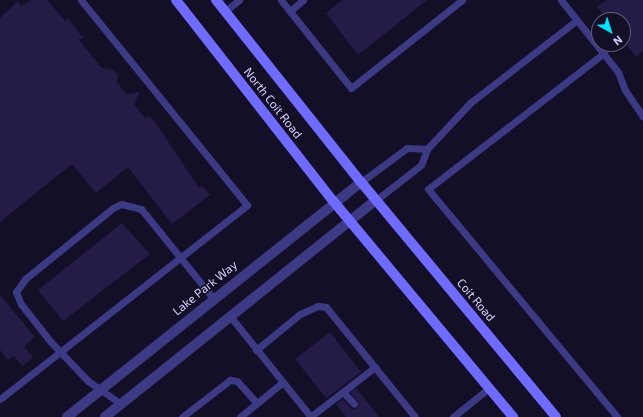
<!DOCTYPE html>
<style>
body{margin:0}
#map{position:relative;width:643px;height:417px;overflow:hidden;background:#130f26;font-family:"Exo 2",sans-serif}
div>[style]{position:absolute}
.building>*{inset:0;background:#241b47}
.service>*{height:7px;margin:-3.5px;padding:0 3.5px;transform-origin:3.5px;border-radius:3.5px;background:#3d3a85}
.tertiary>*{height:10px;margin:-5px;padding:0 5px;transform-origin:5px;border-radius:5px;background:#3d3a85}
.secondary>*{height:10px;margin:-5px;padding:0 5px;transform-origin:5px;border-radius:5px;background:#6f6bff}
span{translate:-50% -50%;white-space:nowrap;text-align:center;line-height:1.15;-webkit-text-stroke:3px #130f26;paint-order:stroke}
.street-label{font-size:12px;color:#d9d4ff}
.north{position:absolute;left:591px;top:12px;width:40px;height:40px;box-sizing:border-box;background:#130f26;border:1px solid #625e7d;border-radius:50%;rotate:141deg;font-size:11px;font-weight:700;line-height:16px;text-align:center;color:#d9d4ff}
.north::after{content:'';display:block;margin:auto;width:14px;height:18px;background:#00e5ff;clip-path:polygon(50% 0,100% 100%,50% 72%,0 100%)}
</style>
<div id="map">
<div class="building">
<div style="clip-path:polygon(32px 0,47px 0,65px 21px,68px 18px,83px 38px,79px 40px,102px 68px,114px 70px,118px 75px,117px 82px,126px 94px,140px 92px,134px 104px,145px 118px,148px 116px,153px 119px,199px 188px,203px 186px,210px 195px,172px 224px,128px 167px,96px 193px,72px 164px,0 222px,0 18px,18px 1px,21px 6px)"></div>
<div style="clip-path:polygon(342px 0,427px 0,358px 55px,326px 13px)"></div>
<div style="clip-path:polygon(606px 0,643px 0,643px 51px,636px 57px,623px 39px,623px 20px,608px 20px,597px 7px)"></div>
<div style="clip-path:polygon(122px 223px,150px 254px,63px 321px,38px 290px)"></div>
<div style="clip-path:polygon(0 295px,35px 337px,24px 346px,33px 358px,22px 366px,14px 356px,8px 360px,0 350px)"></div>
<div style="clip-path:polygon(330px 332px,361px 372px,326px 398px,295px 359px)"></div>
<div style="clip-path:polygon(356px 388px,379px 417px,346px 417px,336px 404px,342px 399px,352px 409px,357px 408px,359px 403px,350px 392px)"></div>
</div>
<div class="service">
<div style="left:281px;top:0;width:112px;rotate:51.5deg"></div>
<div style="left:351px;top:88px;width:142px;rotate:-38.4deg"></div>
<div style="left:561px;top:0;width:92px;rotate:51.6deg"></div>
<div style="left:618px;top:72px;width:19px;rotate:69deg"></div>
<div style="left:625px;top:90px;width:32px;rotate:56deg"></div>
<div style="left:225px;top:11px;width:18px;rotate:-38deg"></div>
<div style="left:290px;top:11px;width:17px;rotate:-40deg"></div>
<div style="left:604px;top:53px;width:222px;rotate:142.3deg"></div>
<div style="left:428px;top:189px;width:296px;rotate:50.3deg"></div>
<div style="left:361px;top:182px;width:57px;rotate:-36.5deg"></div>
<div style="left:407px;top:148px;width:20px;rotate:3deg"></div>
<div style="left:376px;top:200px;width:57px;rotate:-37.9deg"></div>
<div style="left:421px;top:165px;width:17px;rotate:-69deg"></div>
<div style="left:427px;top:149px;width:63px;rotate:-46.9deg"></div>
<div style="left:470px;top:103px;width:135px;rotate:-37.8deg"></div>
<div style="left:230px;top:316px;width:129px;rotate:51.3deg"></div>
<div style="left:256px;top:350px;width:57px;rotate:-39.3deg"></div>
<div style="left:300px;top:314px;width:20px;rotate:-24deg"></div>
<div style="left:318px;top:306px;width:8px;rotate:7deg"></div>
<div style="left:326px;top:307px;width:141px;rotate:51deg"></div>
<div style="left:343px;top:392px;width:16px;rotate:47deg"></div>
<div style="left:0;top:399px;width:314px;rotate:-38.1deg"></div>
<div style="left:247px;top:205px;width:264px;rotate:-129deg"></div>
<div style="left:121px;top:404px;width:40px;rotate:-145.1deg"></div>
<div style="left:88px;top:381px;width:55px;rotate:-133.5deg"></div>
<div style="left:50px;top:341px;width:47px;rotate:-128.1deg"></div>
<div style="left:21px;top:304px;width:13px;rotate:-113deg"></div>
<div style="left:16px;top:292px;width:16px;rotate:-55deg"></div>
<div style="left:25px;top:279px;width:113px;rotate:-38.9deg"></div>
<div style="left:113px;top:208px;width:9px;rotate:-27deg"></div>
<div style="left:121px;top:204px;width:21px;rotate:14deg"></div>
<div style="left:141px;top:209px;width:8px;rotate:50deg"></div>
<div style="left:146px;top:215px;width:107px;rotate:51.1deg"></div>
<div style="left:182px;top:417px;width:61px;rotate:-37.6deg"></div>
<div style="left:230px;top:380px;width:7px;rotate:8deg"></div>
<div style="left:237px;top:381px;width:30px;rotate:48deg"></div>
<div style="left:240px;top:417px;width:55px;rotate:-39.1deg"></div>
<div style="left:310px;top:417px;width:82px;rotate:-37.6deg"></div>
<div style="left:453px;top:417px;width:46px;rotate:-38.9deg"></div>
</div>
<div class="tertiary">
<div style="left:67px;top:417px;width:376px;rotate:-38.6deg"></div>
<div style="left:105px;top:417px;width:347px;rotate:-38.7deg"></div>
</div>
<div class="secondary">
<div style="left:176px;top:0;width:256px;rotate:52deg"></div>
<div style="left:334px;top:202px;width:280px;rotate:50.2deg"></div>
<div style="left:216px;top:0;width:233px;rotate:51.5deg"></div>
<div style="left:361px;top:182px;width:305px;rotate:50.3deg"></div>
</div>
<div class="street-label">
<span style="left:273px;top:103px;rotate:52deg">North Coit Road</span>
<span style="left:205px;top:288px;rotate:-39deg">Lake Park Way</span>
<span style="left:476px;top:300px;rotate:50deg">Coit Road</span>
</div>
<div class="north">N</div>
</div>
